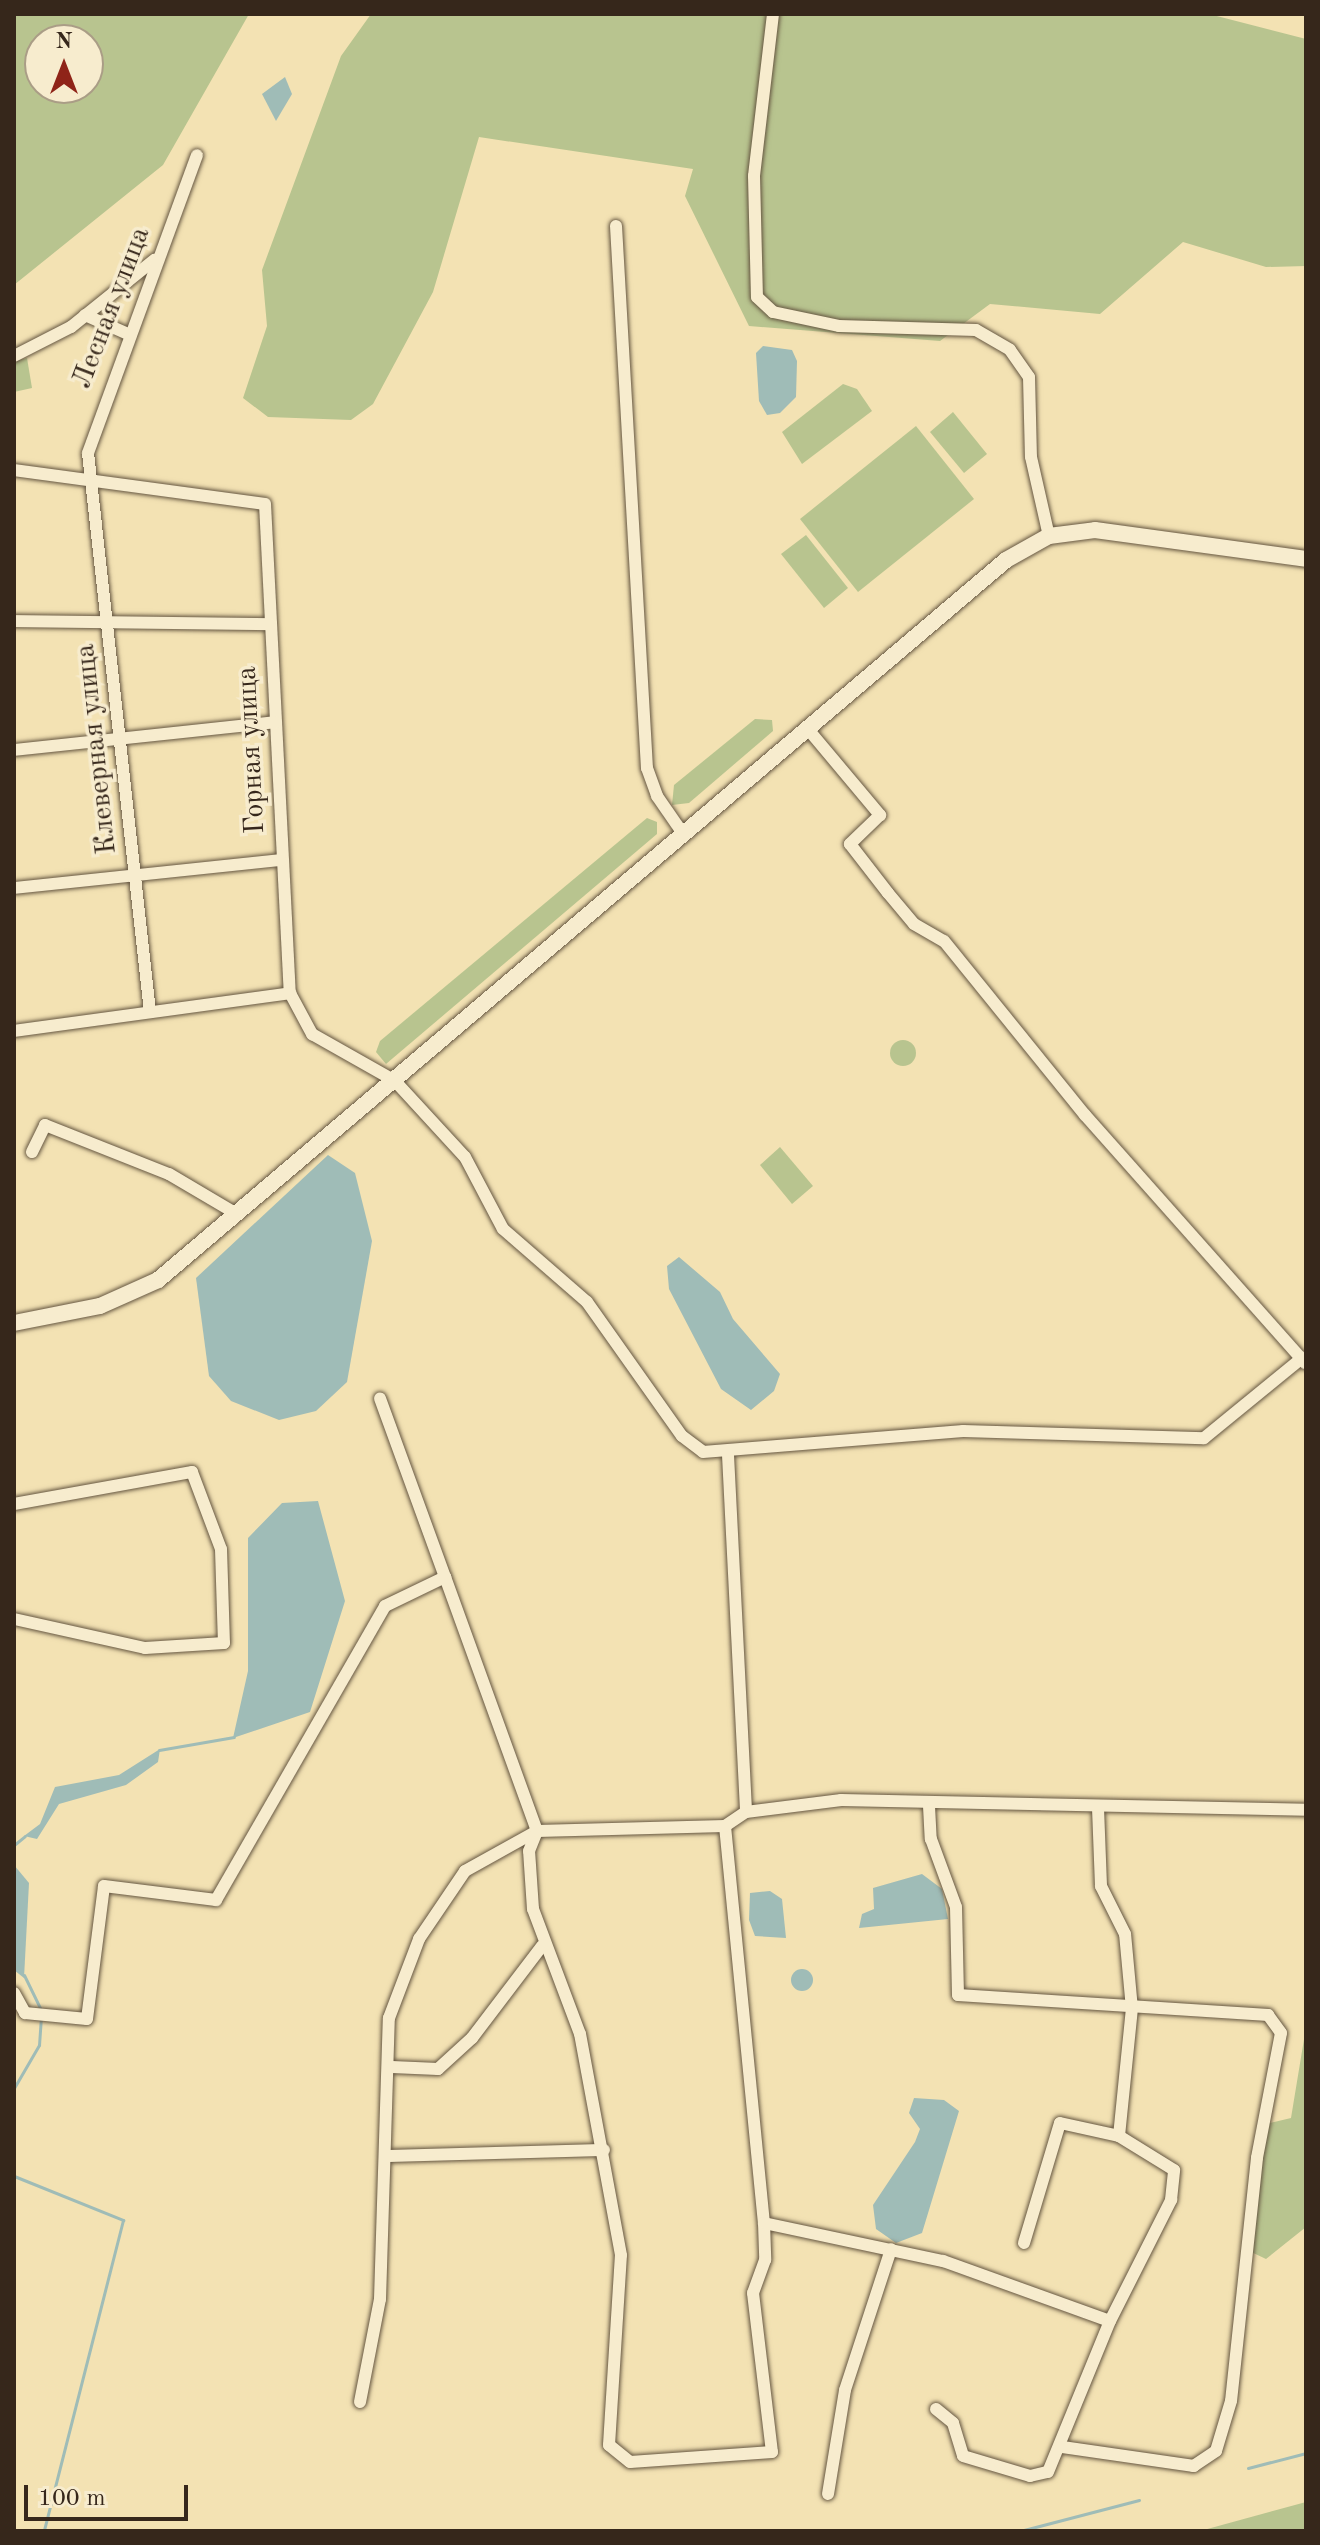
<!DOCTYPE html>
<meta charset="utf-8">
<style>
body{margin:0}
#map{position:relative;width:1320px;height:2545px;overflow:hidden;background:#f3e2b3;font-family:"Old Standard TT",serif}
div>[style]{position:absolute}
.green>*{inset:0;background:#b8c48f}
.round{border-radius:50%}
.water>*{inset:0;background:#9fbcb7}
.stream>*{height:3px;margin:-1.5px;padding:0 1.5px;transform-origin:1.5px;border-radius:1.5px;background:#9fbcb7}
.roads{filter:drop-shadow(0 0 2px #655641) drop-shadow(0 0 2px #655641)}
.minor>*{height:12px;margin:-6px;padding:0 6px;transform-origin:6px;border-radius:6px;background:#f7ecce}
.tertiary>*{height:16px;margin:-8px;padding:0 8px;transform-origin:8px;border-radius:8px;background:#f7ecce}
span{translate:-50% -50%;white-space:nowrap;text-align:center;line-height:1.15;-webkit-text-stroke:7px #f7ecce;paint-order:stroke}
.street-label{font-size:28px;color:#36271b}
.frame{position:absolute;inset:0;border:16px solid #36271b;pointer-events:none}
.north{position:absolute;left:24px;top:24px;width:80px;height:80px;box-sizing:border-box;background:#f7ecce;border:2px solid #aa9d86;border-radius:50%;rotate:0deg;font-size:22px;font-weight:700;line-height:32px;text-align:center;color:#36271b}
.north::after{content:'';display:block;margin:auto;width:28px;height:36px;background:#8f2418;clip-path:polygon(50% 0,100% 100%,50% 72%,0 100%)}
.scale{position:absolute;left:24px;top:2485px;width:164px;height:36px;box-sizing:border-box;border:4px solid #36271b;border-top:0;padding-left:10px;font-size:24px;line-height:28px;white-space:nowrap;color:#36271b;-webkit-text-stroke:6px #f7ecce;paint-order:stroke}
</style>
<div id="map">
<div class="green">
<div style="clip-path:polygon(evenodd,14px 14px,249px 14px,163px 165px,14px 285px,14px 14px,40px 40px,88px 40px,88px 88px,40px 88px,40px 40px)"></div>
<div style="clip-path:polygon(371px 14px,1209px 14px,1306px 39px,1306px 266px,1266px 267px,1183px 242px,1100px 314px,990px 304px,940px 341px,749px 326px,685px 196px,693px 169px,479px 137px,433px 292px,373px 404px,351px 420px,268px 417px,243px 398px,267px 326px,262px 270px,341px 56px)"></div>
<div style="clip-path:polygon(27px 358px,32px 388px,14px 392px,14px 361px)"></div>
<div style="clip-path:polygon(843px 384px,857px 389px,872px 411px,802px 464px,782px 432px)"></div>
<div style="clip-path:polygon(953px 412px,987px 454px,964px 473px,930px 432px)"></div>
<div style="clip-path:polygon(916px 426px,974px 499px,858px 592px,800px 519px)"></div>
<div style="clip-path:polygon(806px 535px,848px 588px,824px 608px,781px 554px)"></div>
<div style="clip-path:polygon(755px 719px,772px 720px,773px 731px,689px 803px,672px 805px,674px 785px)"></div>
<div style="clip-path:polygon(647px 818px,657px 822px,657px 834px,386px 1064px,376px 1052px,380px 1041px)"></div>
<div class="round" style="left:890px;top:1040px;width:26px;height:26px"></div>
<div style="clip-path:polygon(780px 1147px,813px 1186px,792px 1204px,760px 1165px)"></div>
<div style="clip-path:polygon(1306px 2027px,1306px 2227px,1266px 2259px,1247px 2250px,1262px 2125px,1291px 2118px)"></div>
<div style="clip-path:polygon(1306px 2502px,1306px 2531px,1200px 2531px)"></div>
</div>
<div class="water">
<div style="clip-path:polygon(285px 77px,292px 94px,276px 121px,262px 94px)"></div>
<div style="clip-path:polygon(763px 346px,792px 350px,797px 361px,796px 397px,780px 413px,767px 415px,759px 401px,756px 353px)"></div>
<div style="clip-path:polygon(328px 1155px,355px 1173px,372px 1241px,347px 1382px,316px 1411px,279px 1420px,231px 1401px,209px 1376px,196px 1278px)"></div>
<div style="clip-path:polygon(679px 1257px,720px 1292px,733px 1319px,780px 1374px,774px 1391px,751px 1410px,721px 1389px,669px 1289px,667px 1266px)"></div>
<div style="clip-path:polygon(318px 1501px,345px 1601px,310px 1712px,233px 1738px,248px 1671px,248px 1538px,282px 1503px)"></div>
<div style="clip-path:polygon(160px 1749px,158px 1762px,126px 1785px,59px 1804px,37px 1839px,24px 1836px,40px 1824px,55px 1787px,119px 1775px)"></div>
<div style="clip-path:polygon(14px 1865px,29px 1883px,24px 1978px,14px 1970px)"></div>
<div style="clip-path:polygon(922px 1874px,942px 1889px,948px 1919px,859px 1928px,862px 1914px,874px 1909px,873px 1888px)"></div>
<div style="clip-path:polygon(770px 1891px,782px 1899px,786px 1938px,755px 1936px,749px 1920px,750px 1893px)"></div>
<div class="round" style="left:791px;top:1969px;width:22px;height:22px"></div>
<div style="clip-path:polygon(914px 2098px,944px 2100px,959px 2111px,922px 2233px,896px 2243px,876px 2229px,873px 2205px,915px 2142px,920px 2129px,909px 2113px)"></div>
</div>
<div class="stream">
<div style="left:159px;top:1750px;width:76px;rotate:-9.8deg"></div>
<div style="left:14px;top:1845px;width:14px;rotate:-39deg"></div>
<div style="left:24px;top:1975px;width:39px;rotate:64deg"></div>
<div style="left:14px;top:2088px;width:50px;rotate:-59.8deg"></div>
<div style="left:39px;top:2045px;width:27px;rotate:-86deg"></div>
<div style="left:14px;top:2176px;width:118px;rotate:22deg"></div>
<div style="left:123px;top:2220px;width:321px;rotate:104.3deg"></div>
<div style="left:1248px;top:2468px;width:60px;rotate:-14.5deg"></div>
<div style="left:1020px;top:2531px;width:123px;rotate:-14.6deg"></div>
</div>
<div class="roads">
<div class="minor">
<div style="left:773px;top:14px;width:163px;rotate:96.7deg"></div>
<div style="left:754px;top:176px;width:121px;rotate:88.6deg"></div>
<div style="left:757px;top:297px;width:22px;rotate:43deg"></div>
<div style="left:773px;top:312px;width:67px;rotate:12deg"></div>
<div style="left:839px;top:326px;width:137px;rotate:1.7deg"></div>
<div style="left:976px;top:330px;width:39px;rotate:30deg"></div>
<div style="left:1010px;top:350px;width:33px;rotate:55deg"></div>
<div style="left:1029px;top:377px;width:80px;rotate:88.6deg"></div>
<div style="left:1031px;top:457px;width:81px;rotate:77.2deg"></div>
<div style="left:616px;top:226px;width:543px;rotate:86.73deg"></div>
<div style="left:647px;top:768px;width:30px;rotate:70deg"></div>
<div style="left:657px;top:796px;width:47px;rotate:55.3deg"></div>
<div style="left:85px;top:315px;width:47px;rotate:23.8deg"></div>
<div style="left:14px;top:356px;width:64px;rotate:-27deg"></div>
<div style="left:71px;top:327px;width:107px;rotate:-38.9deg"></div>
<div style="left:14px;top:470px;width:253px;rotate:7.7deg"></div>
<div style="left:265px;top:504px;width:490px;rotate:87.1deg"></div>
<div style="left:290px;top:993px;width:47px;rotate:61.8deg"></div>
<div style="left:312px;top:1034px;width:95px;rotate:29.5deg"></div>
<div style="left:395px;top:1081px;width:103px;rotate:47.4deg"></div>
<div style="left:465px;top:1157px;width:81px;rotate:62.2deg"></div>
<div style="left:503px;top:1229px;width:111px;rotate:41deg"></div>
<div style="left:587px;top:1302px;width:164px;rotate:54.7deg"></div>
<div style="left:682px;top:1436px;width:26px;rotate:37deg"></div>
<div style="left:703px;top:1452px;width:261px;rotate:-4.6deg"></div>
<div style="left:963px;top:1431px;width:241px;rotate:1.7deg"></div>
<div style="left:1204px;top:1438px;width:127px;rotate:-39.2deg"></div>
<div style="left:14px;top:621px;width:256px;rotate:0.7deg"></div>
<div style="left:807px;top:728px;width:114px;rotate:50deg"></div>
<div style="left:880px;top:815px;width:42px;rotate:136deg"></div>
<div style="left:850px;top:844px;width:62px;rotate:52.2deg"></div>
<div style="left:888px;top:893px;width:40px;rotate:50deg"></div>
<div style="left:914px;top:924px;width:34px;rotate:30deg"></div>
<div style="left:944px;top:941px;width:224px;rotate:51deg"></div>
<div style="left:1085px;top:1115px;width:332px;rotate:48.4deg"></div>
<div style="left:14px;top:750px;width:263px;rotate:-6.1deg"></div>
<div style="left:14px;top:888px;width:268px;rotate:-6deg"></div>
<div style="left:150px;top:1012px;width:562px;rotate:-96.33deg"></div>
<div style="left:88px;top:453px;width:317px;rotate:-69.9deg"></div>
<div style="left:14px;top:1031px;width:279px;rotate:-7.8deg"></div>
<div style="left:32px;top:1152px;width:30px;rotate:-64deg"></div>
<div style="left:45px;top:1125px;width:133px;rotate:21.6deg"></div>
<div style="left:169px;top:1174px;width:77px;rotate:30.6deg"></div>
<div style="left:728px;top:1455px;width:357px;rotate:87.1deg"></div>
<div style="left:14px;top:1504px;width:181px;rotate:-10.2deg"></div>
<div style="left:192px;top:1472px;width:82px;rotate:69.4deg"></div>
<div style="left:221px;top:1549px;width:94px;rotate:88.2deg"></div>
<div style="left:224px;top:1643px;width:79px;rotate:176.4deg"></div>
<div style="left:145px;top:1648px;width:134px;rotate:-167.5deg"></div>
<div style="left:929px;top:1806px;width:33px;rotate:87deg"></div>
<div style="left:931px;top:1839px;width:72px;rotate:69.8deg"></div>
<div style="left:956px;top:1907px;width:88px;rotate:88.7deg"></div>
<div style="left:958px;top:1995px;width:311px;rotate:3.7deg"></div>
<div style="left:1268px;top:2015px;width:22px;rotate:54deg"></div>
<div style="left:1281px;top:2033px;width:127px;rotate:100.9deg"></div>
<div style="left:1257px;top:2158px;width:244px;rotate:96.1deg"></div>
<div style="left:1231px;top:2401px;width:52px;rotate:106.7deg"></div>
<div style="left:1216px;top:2451px;width:27px;rotate:146deg"></div>
<div style="left:1194px;top:2466px;width:133px;rotate:-171.8deg"></div>
<div style="left:725px;top:1826px;width:399px;rotate:84.4deg"></div>
<div style="left:764px;top:2223px;width:37px;rotate:88deg"></div>
<div style="left:765px;top:2260px;width:35px;rotate:110deg"></div>
<div style="left:753px;top:2293px;width:160px;rotate:83.2deg"></div>
<div style="left:772px;top:2452px;width:142px;rotate:176deg"></div>
<div style="left:630px;top:2462px;width:27px;rotate:-141deg"></div>
<div style="left:609px;top:2445px;width:190px;rotate:-86.4deg"></div>
<div style="left:621px;top:2255px;width:225px;rotate:-100.5deg"></div>
<div style="left:580px;top:2034px;width:134px;rotate:-110.6deg"></div>
<div style="left:533px;top:1909px;width:58px;rotate:-93.9deg"></div>
<div style="left:529px;top:1851px;width:22px;rotate:-68deg"></div>
<div style="left:537px;top:1831px;width:188px;rotate:-1.5deg"></div>
<div style="left:725px;top:1826px;width:25px;rotate:-34deg"></div>
<div style="left:746px;top:1812px;width:96px;rotate:-7.2deg"></div>
<div style="left:841px;top:1800px;width:465px;rotate:1.2deg"></div>
<div style="left:14px;top:1993px;width:23px;rotate:61deg"></div>
<div style="left:25px;top:2013px;width:62px;rotate:5.5deg"></div>
<div style="left:87px;top:2019px;width:134px;rotate:-82.7deg"></div>
<div style="left:104px;top:1886px;width:113px;rotate:7.1deg"></div>
<div style="left:216px;top:1900px;width:339px;rotate:-60.1deg"></div>
<div style="left:385px;top:1606px;width:67px;rotate:-25.8deg"></div>
<div style="left:445px;top:1577px;width:190px;rotate:-110deg"></div>
<div style="left:392px;top:2067px;width:46px;rotate:2.5deg"></div>
<div style="left:438px;top:2069px;width:46px;rotate:-42.4deg"></div>
<div style="left:472px;top:2038px;width:116px;rotate:-52.7deg"></div>
<div style="left:386px;top:2156px;width:218px;rotate:-1.6deg"></div>
<div style="left:764px;top:2223px;width:183px;rotate:12deg"></div>
<div style="left:943px;top:2261px;width:177px;rotate:19.8deg"></div>
<div style="left:1024px;top:2243px;width:125px;rotate:-73.3deg"></div>
<div style="left:1060px;top:2123px;width:60px;rotate:12.4deg"></div>
<div style="left:360px;top:2402px;width:105px;rotate:-79deg"></div>
<div style="left:380px;top:2299px;width:281px;rotate:-88.2deg"></div>
<div style="left:389px;top:2018px;width:85px;rotate:-69.2deg"></div>
<div style="left:419px;top:1939px;width:82px;rotate:-55.9deg"></div>
<div style="left:465px;top:1871px;width:82px;rotate:-29.1deg"></div>
<div style="left:537px;top:1831px;width:270px;rotate:-109.9deg"></div>
<div style="left:936px;top:2409px;width:22px;rotate:39deg"></div>
<div style="left:953px;top:2423px;width:34px;rotate:73deg"></div>
<div style="left:963px;top:2456px;width:70px;rotate:16.6deg"></div>
<div style="left:1030px;top:2476px;width:18px;rotate:-13deg"></div>
<div style="left:1048px;top:2472px;width:163px;rotate:-67.7deg"></div>
<div style="left:1110px;top:2321px;width:136px;rotate:-63.2deg"></div>
<div style="left:1171px;top:2200px;width:30px;rotate:-84deg"></div>
<div style="left:1174px;top:2170px;width:65px;rotate:-148.3deg"></div>
<div style="left:1119px;top:2136px;width:128px;rotate:-84.2deg"></div>
<div style="left:1132px;top:2009px;width:75px;rotate:-95.3deg"></div>
<div style="left:1125px;top:1934px;width:54px;rotate:-116.6deg"></div>
<div style="left:1101px;top:1886px;width:79px;rotate:-92.2deg"></div>
<div style="left:828px;top:2494px;width:105px;rotate:-80.7deg"></div>
<div style="left:845px;top:2390px;width:148px;rotate:-71.9deg"></div>
</div>
<div class="tertiary">
<div style="left:14px;top:1323px;width:88px;rotate:-11.2deg"></div>
<div style="left:100px;top:1306px;width:64px;rotate:-24.1deg"></div>
<div style="left:158px;top:1280px;width:1112px;rotate:-40.33deg"></div>
<div style="left:1006px;top:560px;width:49px;rotate:-29.2deg"></div>
<div style="left:1049px;top:536px;width:46px;rotate:-7.4deg"></div>
<div style="left:1095px;top:530px;width:213px;rotate:7.8deg"></div>
</div>
</div>
<div class="street-label">
<span style="left:112px;top:308px;rotate:-69deg">Лесная улица</span>
<span style="left:97px;top:749px;rotate:-96deg">Клеверная улица</span>
<span style="left:252px;top:750px;rotate:-93deg">Горная улица</span>
</div>
<div class="frame"></div>
<div class="north">N</div>
<div class="scale">100 m</div>
</div>
